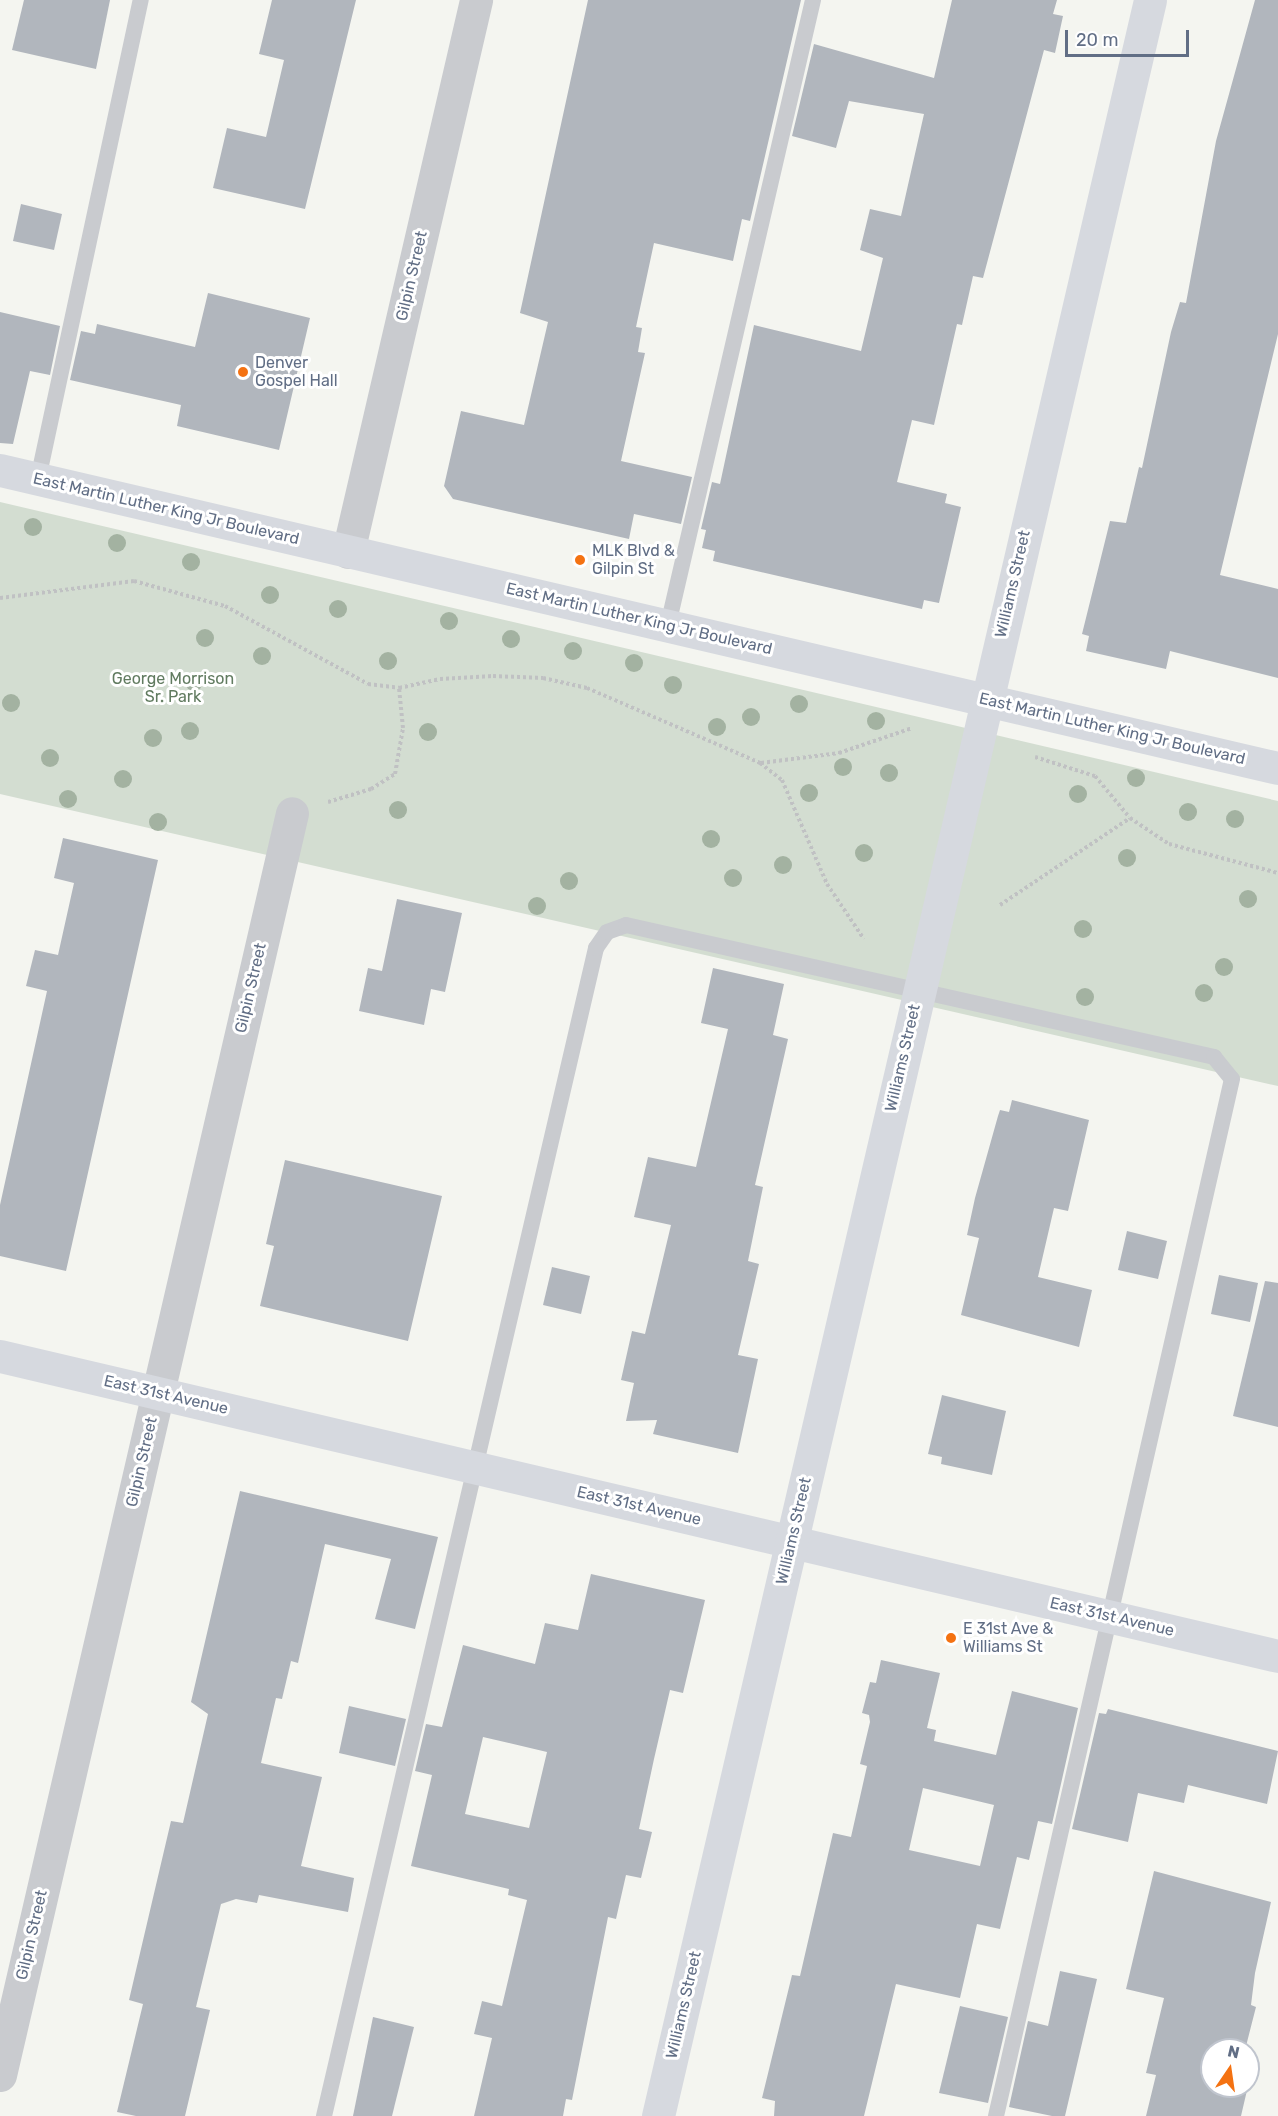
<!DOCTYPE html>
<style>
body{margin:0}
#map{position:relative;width:1278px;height:2116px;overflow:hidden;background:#f4f5f0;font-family:Rubik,sans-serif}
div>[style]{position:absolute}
.green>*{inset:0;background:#d3ddd1}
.building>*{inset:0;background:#b1b6bd}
.path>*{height:4px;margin-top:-2px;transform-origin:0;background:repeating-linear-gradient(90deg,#c0c1c3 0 3px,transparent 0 6px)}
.lane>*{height:16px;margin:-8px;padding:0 8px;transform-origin:8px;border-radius:8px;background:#c9cbcf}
.street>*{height:33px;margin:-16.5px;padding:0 16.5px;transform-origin:16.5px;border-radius:16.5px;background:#c9cbcf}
.secondary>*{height:33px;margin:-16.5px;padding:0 16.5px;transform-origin:16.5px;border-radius:16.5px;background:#d6d9df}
.trees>*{width:18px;height:18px;margin:-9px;border-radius:50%;background:#a3b2a1}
.dots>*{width:16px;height:16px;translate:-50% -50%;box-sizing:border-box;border:3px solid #fff;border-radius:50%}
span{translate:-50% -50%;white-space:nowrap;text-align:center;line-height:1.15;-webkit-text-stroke:6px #fff;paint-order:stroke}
.street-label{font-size:16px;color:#616e85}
.poi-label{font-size:16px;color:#616e85}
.left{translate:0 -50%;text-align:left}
.park-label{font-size:16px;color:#617b60}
.north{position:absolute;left:1200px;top:2038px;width:60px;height:60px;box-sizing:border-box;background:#fff;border:2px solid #c0c5ce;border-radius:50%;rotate:13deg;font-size:16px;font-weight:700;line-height:24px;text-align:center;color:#616e85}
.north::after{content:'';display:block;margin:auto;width:21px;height:27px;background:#f47212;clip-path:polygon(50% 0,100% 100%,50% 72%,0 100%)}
.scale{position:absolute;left:1065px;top:30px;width:124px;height:27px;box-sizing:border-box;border:3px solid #616e85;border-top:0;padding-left:8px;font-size:18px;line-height:21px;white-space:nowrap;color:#616e85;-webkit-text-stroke:4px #fff;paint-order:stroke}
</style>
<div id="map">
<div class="green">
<div style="clip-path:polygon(0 502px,1278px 801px,1278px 1086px,0 794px)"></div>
</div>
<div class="building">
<div style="clip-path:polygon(24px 0,110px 0,96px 69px,12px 50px)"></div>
<div style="clip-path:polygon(272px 0,356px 0,305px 209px,213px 188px,227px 128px,266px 137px,284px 60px,259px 54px)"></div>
<div style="clip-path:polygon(588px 0,801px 0,750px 221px,742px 219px,733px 261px,654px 243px,636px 327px,642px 328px,638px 352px,645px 353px,621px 461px,692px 477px,681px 524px,634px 514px,629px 539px,453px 499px,444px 486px,461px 411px,524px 425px,548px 322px,520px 313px)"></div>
<div style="clip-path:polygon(952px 0,1057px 0,1053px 14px,1063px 16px,1055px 53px,1044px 50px,983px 278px,973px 276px,962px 325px,957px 324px,934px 425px,912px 420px,897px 482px,947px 494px,945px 503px,961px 507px,939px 603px,924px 600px,922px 609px,713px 561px,715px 551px,702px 548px,706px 530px,701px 529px,712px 482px,720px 484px,754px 325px,861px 351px,883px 258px,860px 250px,870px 209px,901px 216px,924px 114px,849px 101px,836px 148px,792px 136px,814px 44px,934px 78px)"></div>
<div style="clip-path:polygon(1255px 0,1278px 0,1278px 334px,1220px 575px,1278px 589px,1278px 678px,1170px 651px,1166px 669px,1086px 651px,1089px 636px,1082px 634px,1110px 521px,1126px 523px,1139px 467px,1142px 468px,1171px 332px,1180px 302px,1186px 303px,1216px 141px)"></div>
<div style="clip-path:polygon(21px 204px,62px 214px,54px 250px,13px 241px)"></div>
<div style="clip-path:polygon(208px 293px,310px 318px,279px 450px,177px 426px,181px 405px,70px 380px,81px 331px,95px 334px,97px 324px,195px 347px)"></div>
<div style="clip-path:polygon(0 312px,60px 326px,50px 375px,30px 371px,13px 444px,0 443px)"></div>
<div style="clip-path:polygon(63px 838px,158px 860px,66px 1271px,0 1256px,0 1205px,47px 991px,26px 986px,35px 950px,58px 955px,74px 883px,54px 878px)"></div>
<div style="clip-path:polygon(397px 899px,462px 913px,445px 992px,431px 989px,424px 1025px,359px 1011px,368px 968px,382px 971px)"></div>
<div style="clip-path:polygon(713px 968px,784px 984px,773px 1035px,788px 1039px,755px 1185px,763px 1187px,748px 1261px,759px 1264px,738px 1355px,758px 1359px,738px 1453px,653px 1434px,657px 1420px,626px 1421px,634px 1383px,621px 1380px,632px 1331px,645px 1334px,671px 1225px,634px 1217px,648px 1157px,696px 1167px,728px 1029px,701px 1023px)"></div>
<div style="clip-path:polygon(1012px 1100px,1089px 1120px,1068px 1211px,1054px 1208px,1038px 1277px,1092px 1290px,1079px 1347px,961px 1315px,979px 1238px,967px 1235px,975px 1198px,998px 1116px,1000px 1110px,1009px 1112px)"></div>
<div style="clip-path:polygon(285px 1160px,442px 1196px,408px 1341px,260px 1306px,274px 1246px,266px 1244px)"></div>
<div style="clip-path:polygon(1127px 1231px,1167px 1241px,1158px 1279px,1118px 1270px)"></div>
<div style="clip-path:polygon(552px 1267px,590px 1276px,581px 1314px,543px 1305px)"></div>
<div style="clip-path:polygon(1219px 1275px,1258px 1283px,1250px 1322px,1211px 1314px)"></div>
<div style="clip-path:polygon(1265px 1281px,1278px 1283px,1278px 1427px,1233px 1416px)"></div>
<div style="clip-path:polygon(942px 1395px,1006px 1411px,992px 1475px,941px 1464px,942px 1457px,928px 1454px)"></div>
<div style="clip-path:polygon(240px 1491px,438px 1537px,415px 1629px,375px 1619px,391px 1559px,325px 1544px,298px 1663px,291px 1661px,282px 1699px,276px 1698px,261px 1763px,322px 1777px,301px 1866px,354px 1878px,348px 1912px,259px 1895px,257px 1903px,236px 1899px,221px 1904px,196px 2007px,210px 2010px,185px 2116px,136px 2116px,117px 2112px,143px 2004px,129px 2000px,171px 1821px,183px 1823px,208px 1714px,191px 1702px)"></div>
<div style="clip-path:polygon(evenodd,591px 1574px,705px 1600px,683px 1693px,670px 1690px,654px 1759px,639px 1829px,652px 1832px,641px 1878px,626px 1875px,616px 1919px,608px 1917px,572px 2100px,566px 2099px,563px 2116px,474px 2116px,492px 2038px,474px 2034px,482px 2001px,502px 2006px,527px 1900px,508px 1895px,509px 1889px,411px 1866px,432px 1775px,415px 1771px,426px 1724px,442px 1727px,463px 1645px,535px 1664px,545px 1623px,578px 1630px,591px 1574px,483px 1737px,547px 1752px,529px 1828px,465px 1814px,483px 1737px)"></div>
<div style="clip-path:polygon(evenodd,881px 1660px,940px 1673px,927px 1728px,936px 1730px,934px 1741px,996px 1755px,1012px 1691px,1078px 1708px,1052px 1824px,1038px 1821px,1029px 1860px,1017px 1857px,1000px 1929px,977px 1924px,960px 1998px,896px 1984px,864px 2116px,774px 2116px,775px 2101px,762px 2098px,792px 1975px,800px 1976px,833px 1833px,851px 1837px,867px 1766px,860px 1764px,870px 1722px,869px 1715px,862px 1713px,870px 1682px,876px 1683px,881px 1660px,923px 1788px,994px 1805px,980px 1866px,909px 1850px,923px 1788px)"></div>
<div style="clip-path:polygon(349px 1706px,406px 1719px,395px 1766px,339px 1753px)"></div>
<div style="clip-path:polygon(1108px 1709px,1278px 1751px,1267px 1804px,1188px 1785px,1184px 1803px,1138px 1793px,1128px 1842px,1072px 1829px,1099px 1713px,1106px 1714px)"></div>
<div style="clip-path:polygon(1154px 1871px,1271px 1902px,1255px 1973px,1251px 2005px,1256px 2007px,1245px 2050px,1212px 2050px,1212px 2086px,1248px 2086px,1241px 2116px,1146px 2116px,1156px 2075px,1146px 2073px,1164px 1998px,1126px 1989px)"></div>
<div style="clip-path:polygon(1060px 1971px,1097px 1979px,1065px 2116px,1052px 2116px,1009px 2107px,1028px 2021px,1048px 2026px)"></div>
<div style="clip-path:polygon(960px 2006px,1008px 2017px,988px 2103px,939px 2093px)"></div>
<div style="clip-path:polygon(373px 2017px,414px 2027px,392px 2116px,353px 2116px)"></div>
</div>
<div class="path">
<div style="left:0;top:598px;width:135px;rotate:-7.2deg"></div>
<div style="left:134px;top:581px;width:94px;rotate:15.4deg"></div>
<div style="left:225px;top:606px;width:163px;rotate:28.6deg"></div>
<div style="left:368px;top:684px;width:31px;rotate:7deg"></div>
<div style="left:399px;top:688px;width:42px;rotate:-12.4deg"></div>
<div style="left:440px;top:679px;width:53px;rotate:-3.2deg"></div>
<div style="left:493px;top:676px;width:50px;rotate:2.3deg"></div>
<div style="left:543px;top:678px;width:45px;rotate:12.8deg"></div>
<div style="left:587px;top:688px;width:189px;rotate:23.4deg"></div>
<div style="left:760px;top:763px;width:28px;rotate:38deg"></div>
<div style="left:782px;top:780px;width:113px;rotate:66.6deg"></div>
<div style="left:827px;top:884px;width:66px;rotate:56.1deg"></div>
<div style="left:1035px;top:757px;width:63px;rotate:17.6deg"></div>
<div style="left:1095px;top:776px;width:55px;rotate:50.2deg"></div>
<div style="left:1130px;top:818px;width:47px;rotate:33.7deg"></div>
<div style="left:1169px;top:844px;width:113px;rotate:14.9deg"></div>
<div style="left:761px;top:763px;width:79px;rotate:-7.3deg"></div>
<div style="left:839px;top:753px;width:77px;rotate:-18.9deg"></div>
<div style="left:328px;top:802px;width:45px;rotate:-16.8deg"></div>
<div style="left:371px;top:789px;width:28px;rotate:-32deg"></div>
<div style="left:395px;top:774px;width:47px;rotate:-80.1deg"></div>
<div style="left:403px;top:728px;width:40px;rotate:-95.7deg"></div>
<div style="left:1000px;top:905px;width:156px;rotate:-33.8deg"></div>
</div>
<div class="lane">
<div style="left:38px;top:479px;width:490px;rotate:-77.9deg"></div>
<div style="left:668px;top:625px;width:642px;rotate:-76.94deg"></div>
<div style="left:324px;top:2116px;width:1199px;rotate:-76.89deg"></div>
<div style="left:596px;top:948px;width:19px;rotate:-55deg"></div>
<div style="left:607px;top:932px;width:20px;rotate:-20deg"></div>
<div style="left:626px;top:925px;width:603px;rotate:12.65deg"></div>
<div style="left:1214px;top:1057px;width:28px;rotate:51deg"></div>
<div style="left:1232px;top:1079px;width:1064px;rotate:102.82deg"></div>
</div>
<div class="street">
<div style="left:348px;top:552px;width:567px;rotate:-76.94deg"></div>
<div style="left:0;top:2075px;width:1295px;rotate:-76.97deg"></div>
</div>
<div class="secondary">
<div style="left:0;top:470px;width:1312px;rotate:13.13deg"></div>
<div style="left:0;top:1356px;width:1313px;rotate:13.21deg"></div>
<div style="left:658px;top:2116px;width:2172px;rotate:-76.91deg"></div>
</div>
<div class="trees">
<div style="left:33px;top:527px"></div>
<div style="left:117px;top:543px"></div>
<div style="left:191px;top:562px"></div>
<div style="left:270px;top:595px"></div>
<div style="left:338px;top:609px"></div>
<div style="left:449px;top:621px"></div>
<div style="left:205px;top:638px"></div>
<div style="left:511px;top:639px"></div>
<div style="left:573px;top:651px"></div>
<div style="left:262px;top:656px"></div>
<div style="left:388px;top:661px"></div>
<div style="left:634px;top:663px"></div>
<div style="left:194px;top:682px"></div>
<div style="left:673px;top:685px"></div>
<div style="left:11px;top:703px"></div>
<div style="left:799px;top:704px"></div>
<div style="left:751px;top:717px"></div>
<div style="left:876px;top:721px"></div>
<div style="left:717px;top:727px"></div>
<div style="left:190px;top:731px"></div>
<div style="left:428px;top:732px"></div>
<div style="left:153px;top:738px"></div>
<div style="left:50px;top:758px"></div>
<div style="left:843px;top:767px"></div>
<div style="left:889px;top:773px"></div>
<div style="left:1136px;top:778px"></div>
<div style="left:123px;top:779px"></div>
<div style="left:809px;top:793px"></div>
<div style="left:1078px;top:794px"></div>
<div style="left:68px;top:799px"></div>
<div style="left:398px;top:810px"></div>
<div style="left:1188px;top:812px"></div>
<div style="left:1235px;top:819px"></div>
<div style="left:158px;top:822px"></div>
<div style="left:711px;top:839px"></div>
<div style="left:864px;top:853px"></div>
<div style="left:1127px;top:858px"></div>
<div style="left:783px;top:865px"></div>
<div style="left:733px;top:878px"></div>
<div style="left:569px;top:881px"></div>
<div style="left:1248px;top:899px"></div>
<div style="left:537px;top:906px"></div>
<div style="left:1083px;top:929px"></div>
<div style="left:1224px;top:967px"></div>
<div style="left:1204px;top:993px"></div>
<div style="left:1085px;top:997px"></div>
</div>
<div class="dots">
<div style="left:243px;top:372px;background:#f47212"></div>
<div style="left:580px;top:560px;background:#f47212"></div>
<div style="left:951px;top:1638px;background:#f47212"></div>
</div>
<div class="street-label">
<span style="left:412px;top:276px;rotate:-77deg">Gilpin Street</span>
<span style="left:166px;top:509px;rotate:13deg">East Martin Luther King Jr Boulevard</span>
<span style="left:1013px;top:584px;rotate:-77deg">Williams Street</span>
<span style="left:639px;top:619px;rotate:13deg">East Martin Luther King Jr Boulevard</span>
<span style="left:1112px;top:729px;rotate:13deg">East Martin Luther King Jr Boulevard</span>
<span style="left:251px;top:988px;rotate:-77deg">Gilpin Street</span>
<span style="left:903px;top:1058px;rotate:-77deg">Williams Street</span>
<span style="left:166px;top:1395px;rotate:13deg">East 31st Avenue</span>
<span style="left:142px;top:1462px;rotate:-77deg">Gilpin Street</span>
<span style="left:639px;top:1506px;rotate:13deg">East 31st Avenue</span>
<span style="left:794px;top:1531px;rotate:-77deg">Williams Street</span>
<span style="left:1112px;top:1617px;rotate:13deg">East 31st Avenue</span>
<span style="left:32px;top:1935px;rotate:-77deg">Gilpin Street</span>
<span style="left:684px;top:2005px;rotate:-77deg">Williams Street</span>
</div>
<div class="poi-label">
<span class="left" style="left:255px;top:372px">Denver<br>Gospel Hall</span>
<span class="left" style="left:592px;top:560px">MLK Blvd &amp;<br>Gilpin St</span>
<span class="left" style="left:963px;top:1638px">E 31st Ave &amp;<br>Williams St</span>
</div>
<div class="park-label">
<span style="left:173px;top:688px">George Morrison<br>Sr. Park</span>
</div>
<div class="north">N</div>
<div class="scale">20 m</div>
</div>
